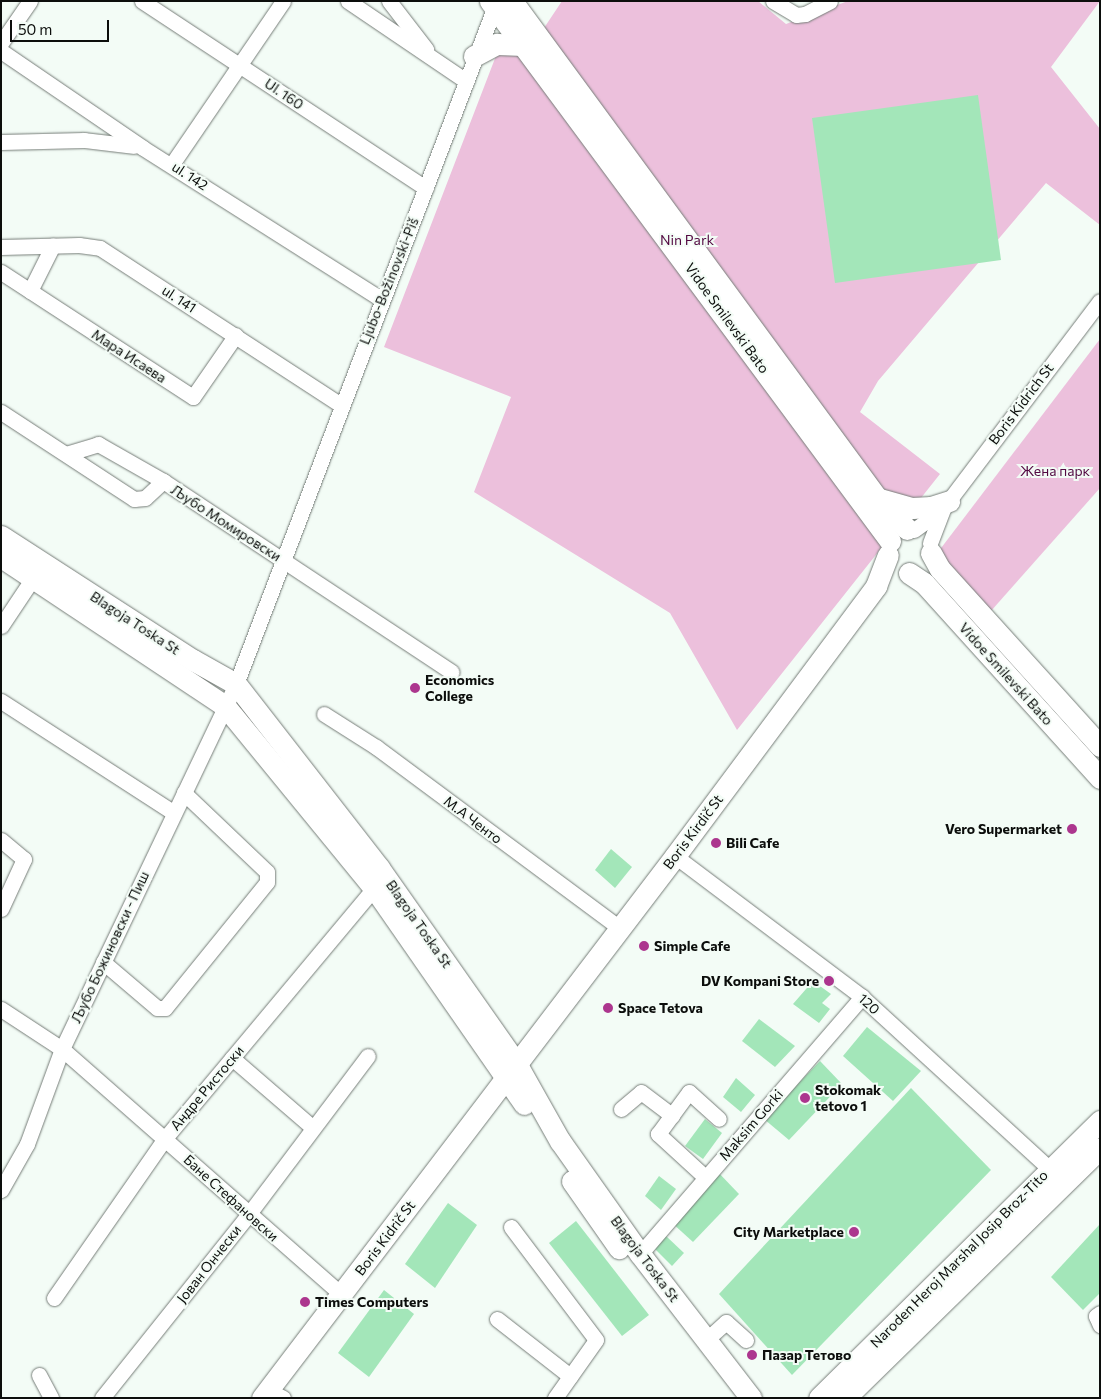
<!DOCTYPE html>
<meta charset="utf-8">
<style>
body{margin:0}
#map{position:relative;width:1101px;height:1399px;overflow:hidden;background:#f3fcf6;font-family:Commissioner,sans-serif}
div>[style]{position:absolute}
.green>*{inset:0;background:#ecc0dc}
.building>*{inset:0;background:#a3e6b9}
.roads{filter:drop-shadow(0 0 1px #757c77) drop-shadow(0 0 1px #757c77)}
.street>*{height:15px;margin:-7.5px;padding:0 7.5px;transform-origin:7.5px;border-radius:7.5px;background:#fff}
.secondary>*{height:21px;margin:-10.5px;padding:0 10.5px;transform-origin:10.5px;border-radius:10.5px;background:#fff}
.dots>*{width:14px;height:14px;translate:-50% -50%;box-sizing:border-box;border:2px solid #f3fcf6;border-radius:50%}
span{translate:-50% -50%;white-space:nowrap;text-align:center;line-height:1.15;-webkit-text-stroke:4px #f3fcf6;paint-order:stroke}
.street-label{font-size:14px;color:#0c0e0c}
.park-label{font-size:14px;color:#530942}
.poi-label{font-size:14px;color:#0c0e0c;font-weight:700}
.left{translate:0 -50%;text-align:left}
.right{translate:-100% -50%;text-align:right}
.frame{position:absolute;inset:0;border:2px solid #0c0e0c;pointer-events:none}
.scale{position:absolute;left:10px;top:20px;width:99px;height:22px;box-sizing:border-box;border:2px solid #0c0e0c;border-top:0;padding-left:6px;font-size:15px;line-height:18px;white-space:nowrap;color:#0c0e0c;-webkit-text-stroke:4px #f3fcf6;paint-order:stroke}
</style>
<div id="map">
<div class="green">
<div style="clip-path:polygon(562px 1px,758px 1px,786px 24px,848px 1px,1100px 1px,1051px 67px,1100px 129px,1100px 225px,1046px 183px,878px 381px,860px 412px,940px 474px,737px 730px,670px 613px,474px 492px,511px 397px,384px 347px,509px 22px,540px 34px)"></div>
<div style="clip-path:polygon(1100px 339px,1100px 488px,991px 611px,935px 556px)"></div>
</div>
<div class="building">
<div style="clip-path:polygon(978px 95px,1001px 260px,835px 283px,812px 118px)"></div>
<div style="clip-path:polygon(611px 849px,632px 867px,615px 888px,595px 870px)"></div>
<div style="clip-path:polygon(813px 981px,831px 994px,822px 1003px,830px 1009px,819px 1023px,793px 1004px)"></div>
<div style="clip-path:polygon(759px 1019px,795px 1046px,775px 1067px,742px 1041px)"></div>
<div style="clip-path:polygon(867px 1027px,921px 1071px,893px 1101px,843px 1056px)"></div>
<div style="clip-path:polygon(820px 1061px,842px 1084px,789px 1140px,764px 1119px)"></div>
<div style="clip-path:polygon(736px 1078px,755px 1095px,741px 1112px,723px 1097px)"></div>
<div style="clip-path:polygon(911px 1088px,991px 1170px,792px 1375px,719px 1294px)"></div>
<div style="clip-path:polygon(705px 1119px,722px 1133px,703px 1159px,685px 1146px)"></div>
<div style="clip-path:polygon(715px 1169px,739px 1194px,693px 1242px,671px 1222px)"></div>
<div style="clip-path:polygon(659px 1176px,676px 1189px,661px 1210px,645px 1196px)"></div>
<div style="clip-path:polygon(448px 1203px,477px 1225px,435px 1288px,405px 1264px)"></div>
<div style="clip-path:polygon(576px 1221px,649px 1315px,622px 1336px,549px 1243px)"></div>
<div style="clip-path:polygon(1100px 1224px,1100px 1293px,1083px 1310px,1051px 1277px)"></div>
<div style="clip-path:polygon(666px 1236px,684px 1253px,672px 1266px,654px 1248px)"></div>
<div style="clip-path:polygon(384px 1290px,414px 1314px,369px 1377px,338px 1353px)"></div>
</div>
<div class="roads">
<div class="street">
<div style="left:142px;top:1px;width:340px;rotate:33.4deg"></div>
<div style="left:348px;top:1px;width:143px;rotate:34.1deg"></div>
<div style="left:389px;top:1px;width:61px;rotate:52.4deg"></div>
<div style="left:773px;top:1px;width:27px;rotate:31deg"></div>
<div style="left:796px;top:15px;width:9px;rotate:-6deg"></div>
<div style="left:805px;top:14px;width:28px;rotate:-27deg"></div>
<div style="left:1px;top:43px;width:51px;rotate:-55.4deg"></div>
<div style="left:1px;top:51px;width:172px;rotate:34.3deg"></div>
<div style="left:143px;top:148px;width:282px;rotate:32.4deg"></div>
<div style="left:1px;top:142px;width:83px;rotate:-1.4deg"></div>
<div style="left:84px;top:140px;width:50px;rotate:6.8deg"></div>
<div style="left:172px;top:164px;width:197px;rotate:-55.7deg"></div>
<div style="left:1px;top:247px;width:78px;rotate:-1.5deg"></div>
<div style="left:79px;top:245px;width:21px;rotate:8deg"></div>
<div style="left:100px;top:248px;width:288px;rotate:33.1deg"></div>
<div style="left:1px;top:272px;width:229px;rotate:33.1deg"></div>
<div style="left:193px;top:397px;width:75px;rotate:-55.3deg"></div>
<div style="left:30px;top:291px;width:51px;rotate:-63.4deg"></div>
<div style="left:1px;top:412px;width:159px;rotate:33.2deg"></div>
<div style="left:134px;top:499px;width:11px;rotate:-5deg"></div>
<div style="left:145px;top:498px;width:25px;rotate:-43deg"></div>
<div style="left:163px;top:481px;width:346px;rotate:33.5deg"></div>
<div style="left:66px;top:454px;width:34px;rotate:-17deg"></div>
<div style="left:98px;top:444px;width:75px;rotate:29.6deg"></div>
<div style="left:914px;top:530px;width:31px;rotate:-36deg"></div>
<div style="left:930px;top:543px;width:39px;rotate:-69deg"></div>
<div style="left:944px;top:507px;width:258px;rotate:-52.9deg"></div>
<div style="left:1px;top:626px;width:58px;rotate:-56.3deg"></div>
<div style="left:1px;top:701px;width:206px;rotate:32.9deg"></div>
<div style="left:324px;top:714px;width:62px;rotate:32.4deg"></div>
<div style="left:376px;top:747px;width:304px;rotate:36.6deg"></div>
<div style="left:1px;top:840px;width:30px;rotate:40deg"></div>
<div style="left:24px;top:859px;width:55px;rotate:114.7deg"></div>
<div style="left:675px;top:856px;width:234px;rotate:37deg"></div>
<div style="left:862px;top:997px;width:255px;rotate:42.5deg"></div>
<div style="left:103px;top:962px;width:71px;rotate:40.4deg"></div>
<div style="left:157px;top:1008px;width:8px"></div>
<div style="left:165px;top:1008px;width:162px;rotate:-51deg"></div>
<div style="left:267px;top:882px;width:10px;rotate:-90deg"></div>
<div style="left:267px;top:872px;width:115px;rotate:-136.4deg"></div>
<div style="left:1px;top:1009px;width:73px;rotate:33.3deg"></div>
<div style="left:62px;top:1049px;width:373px;rotate:41.3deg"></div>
<div style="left:232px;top:1058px;width:107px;rotate:40.8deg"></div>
<div style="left:621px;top:1109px;width:26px;rotate:-40deg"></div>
<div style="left:641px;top:1092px;width:39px;rotate:37deg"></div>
<div style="left:705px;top:1177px;width:64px;rotate:-137.5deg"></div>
<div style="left:658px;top:1134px;width:52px;rotate:-53.6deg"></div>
<div style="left:689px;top:1092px;width:40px;rotate:42deg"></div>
<div style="left:1px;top:1190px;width:53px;rotate:-60.5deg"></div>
<div style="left:27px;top:1144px;width:101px;rotate:-69.8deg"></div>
<div style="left:62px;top:1049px;width:404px;rotate:-64.5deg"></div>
<div style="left:236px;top:684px;width:731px;rotate:-69.09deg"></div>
<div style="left:511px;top:1227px;width:141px;rotate:53deg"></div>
<div style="left:596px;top:1340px;width:71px;rotate:125.3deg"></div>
<div style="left:640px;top:1254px;width:340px;rotate:-49.2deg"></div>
<div style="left:54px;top:1298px;width:196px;rotate:-55.2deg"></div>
<div style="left:166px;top:1137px;width:324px;rotate:-50.1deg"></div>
<div style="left:1100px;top:1313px;width:5px;rotate:143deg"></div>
<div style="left:1096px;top:1316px;width:10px;rotate:66deg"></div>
<div style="left:497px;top:1319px;width:93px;rotate:38deg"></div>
<div style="left:706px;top:1340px;width:27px;rotate:-42deg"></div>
<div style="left:726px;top:1322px;width:27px;rotate:42deg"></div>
<div style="left:39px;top:1375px;width:26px;rotate:62deg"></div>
<div style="left:268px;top:1390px;width:17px;rotate:28deg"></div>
<div style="left:102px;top:1398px;width:234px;rotate:-51.4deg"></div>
<div style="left:248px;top:1215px;width:199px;rotate:-53deg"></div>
</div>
<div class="secondary">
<div style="left:490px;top:1px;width:672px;rotate:53.47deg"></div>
<div style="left:512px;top:1px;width:617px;rotate:53.71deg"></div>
<div style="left:877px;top:498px;width:43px;rotate:45.9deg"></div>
<div style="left:474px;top:56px;width:26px;rotate:-28deg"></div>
<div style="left:497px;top:44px;width:26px;rotate:2deg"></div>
<div style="left:880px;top:499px;width:33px;rotate:16deg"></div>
<div style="left:912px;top:508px;width:19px;rotate:-3deg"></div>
<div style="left:931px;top:507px;width:19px;rotate:-18deg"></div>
<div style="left:1px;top:536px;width:229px;rotate:32.9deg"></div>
<div style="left:193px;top:660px;width:49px;rotate:29.2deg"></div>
<div style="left:236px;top:684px;width:233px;rotate:52.1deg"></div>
<div style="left:379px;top:868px;width:238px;rotate:54.9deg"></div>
<div style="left:516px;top:1063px;width:90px;rotate:60.6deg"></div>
<div style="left:560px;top:1141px;width:138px;rotate:54.7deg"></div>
<div style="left:640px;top:1254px;width:182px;rotate:52.4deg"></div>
<div style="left:931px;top:553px;width:18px;rotate:61deg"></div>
<div style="left:940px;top:569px;width:239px;rotate:47.9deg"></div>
<div style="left:1px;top:557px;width:269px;rotate:33.6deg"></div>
<div style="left:225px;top:706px;width:235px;rotate:50.7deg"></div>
<div style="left:374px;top:888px;width:263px;rotate:55.2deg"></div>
<div style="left:909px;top:573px;width:18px;rotate:34deg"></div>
<div style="left:924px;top:583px;width:263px;rotate:47.9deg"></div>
<div style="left:572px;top:1181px;width:82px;rotate:55deg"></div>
<div style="left:262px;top:1398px;width:681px;rotate:-52.69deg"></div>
<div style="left:675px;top:856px;width:337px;rotate:-53.3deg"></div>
<div style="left:876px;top:586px;width:33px;rotate:-69deg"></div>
<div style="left:819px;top:1398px;width:395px;rotate:-44.6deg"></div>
<div style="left:845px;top:1398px;width:357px;rotate:-44.4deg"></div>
</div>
</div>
<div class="dots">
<div style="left:415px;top:688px;background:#ac368e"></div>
<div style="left:1072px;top:829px;background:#ac368e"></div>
<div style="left:716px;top:843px;background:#ac368e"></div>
<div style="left:644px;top:946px;background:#ac368e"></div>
<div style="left:829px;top:981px;background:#ac368e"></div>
<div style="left:608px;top:1008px;background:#ac368e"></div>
<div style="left:805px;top:1098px;background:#ac368e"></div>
<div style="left:854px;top:1232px;background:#ac368e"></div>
<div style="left:305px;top:1302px;background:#ac368e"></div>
<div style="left:752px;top:1355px;background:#ac368e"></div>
</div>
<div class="street-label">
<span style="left:284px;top:94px;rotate:34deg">Ul. 160</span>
<span style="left:190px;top:176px;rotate:33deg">ul. 142</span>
<span style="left:389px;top:281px;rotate:-68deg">Ljubo-Božinovski-Piš</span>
<span style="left:179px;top:299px;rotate:33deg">ul. 141</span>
<span style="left:727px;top:318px;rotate:54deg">Vidoe Smilevski Bato</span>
<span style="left:129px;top:356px;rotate:33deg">Мара Исаева</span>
<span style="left:1021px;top:404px;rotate:-53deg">Boris Kidrich St</span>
<span style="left:226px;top:523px;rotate:33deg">Љубо Момировски</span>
<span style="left:135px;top:623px;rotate:33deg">Blagoja Toska St</span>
<span style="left:1006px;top:674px;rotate:48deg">Vidoe Smilevski Bato</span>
<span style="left:473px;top:820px;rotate:37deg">М.А Ченто</span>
<span style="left:693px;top:832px;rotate:-53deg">Boris Kirdič St</span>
<span style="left:419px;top:924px;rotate:55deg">Blagoja Toska St</span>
<span style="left:110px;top:947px;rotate:-65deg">Љубо Божиновски - Пиш</span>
<span style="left:869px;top:1004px;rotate:42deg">120</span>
<span style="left:207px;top:1088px;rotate:-50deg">Андре Ристоски</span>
<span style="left:751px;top:1125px;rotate:-49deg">Maksim Gorki</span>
<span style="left:231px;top:1198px;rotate:42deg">Бане Стефановски</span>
<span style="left:385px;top:1238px;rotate:-53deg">Boris Kidrič St</span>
<span style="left:645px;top:1259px;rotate:53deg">Blagoja Toska St</span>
<span style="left:959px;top:1259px;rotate:-45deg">Naroden Heroj Marshal Josip Broz-Tito</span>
<span style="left:209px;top:1264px;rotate:-52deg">Јован Ончески</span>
</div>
<div class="park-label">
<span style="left:687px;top:240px">Nin Park</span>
<span style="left:1055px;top:471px">Жена парк</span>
</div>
<div class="poi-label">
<span class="left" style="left:425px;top:688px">Economics<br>College</span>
<span class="right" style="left:1062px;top:829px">Vero Supermarket</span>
<span class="left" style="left:726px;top:843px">Bili Cafe</span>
<span class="left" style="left:654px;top:946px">Simple Cafe</span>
<span class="right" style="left:819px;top:981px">DV Kompani Store</span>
<span class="left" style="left:618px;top:1008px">Space Tetova</span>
<span class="left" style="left:815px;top:1098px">Stokomak<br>tetovo 1</span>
<span class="right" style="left:844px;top:1232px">City Marketplace</span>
<span class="left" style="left:315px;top:1302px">Times Computers</span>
<span class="left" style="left:762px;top:1355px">Пазар Тетово</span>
</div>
<div class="frame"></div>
<div class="scale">50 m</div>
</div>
